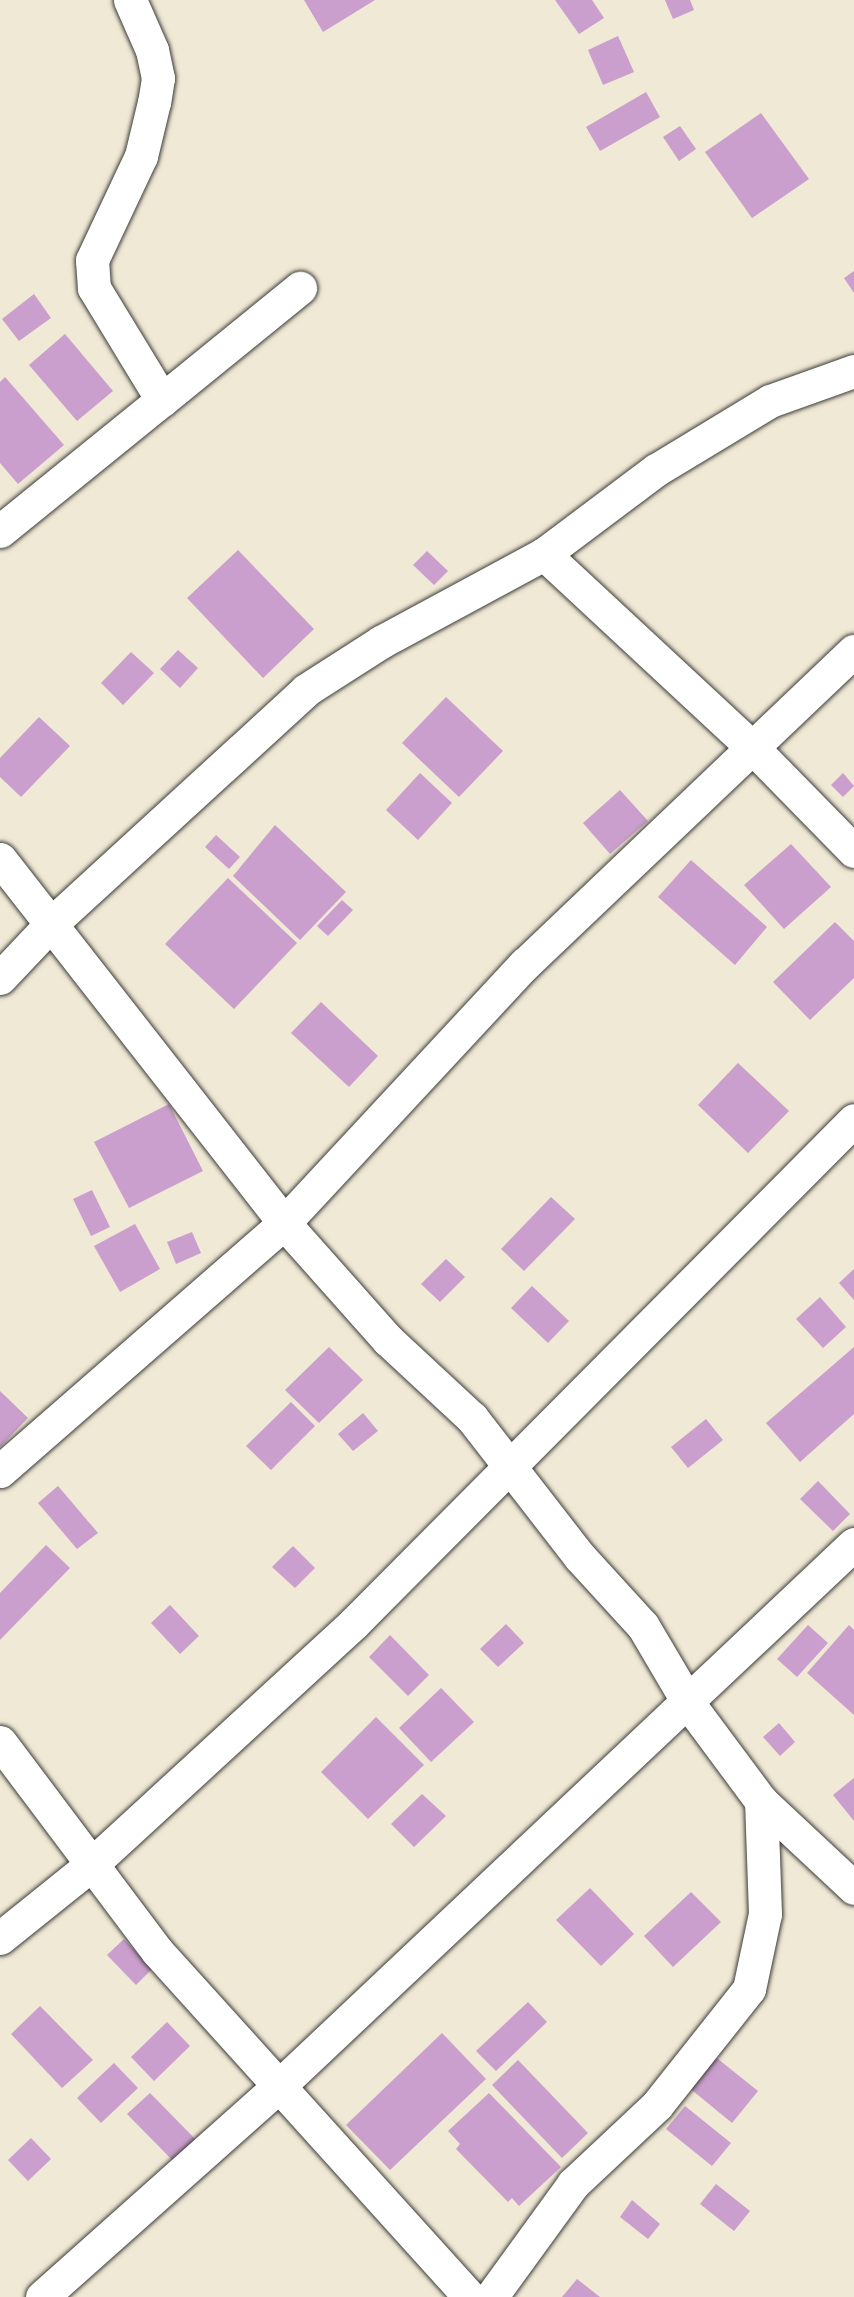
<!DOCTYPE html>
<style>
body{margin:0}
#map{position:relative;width:854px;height:2297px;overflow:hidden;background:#f0e9d5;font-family:"EB Garamond",serif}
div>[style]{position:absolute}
.building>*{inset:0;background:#ca9ecd}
.roads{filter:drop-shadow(0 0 2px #3c3b38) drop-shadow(0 0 2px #3c3b38)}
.street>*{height:33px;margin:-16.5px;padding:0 16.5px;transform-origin:16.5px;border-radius:16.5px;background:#fff}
span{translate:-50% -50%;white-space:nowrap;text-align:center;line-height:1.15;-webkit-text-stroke:4.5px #f6f6f2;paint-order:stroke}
</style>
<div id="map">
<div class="building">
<div style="clip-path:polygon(304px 0,375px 0,323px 32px)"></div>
<div style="clip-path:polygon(555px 0,592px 0,604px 18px,579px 34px)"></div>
<div style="clip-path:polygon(665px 0,690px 0,694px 10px,673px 19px)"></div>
<div style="clip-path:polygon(618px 36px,634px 72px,603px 85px,588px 50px)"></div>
<div style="clip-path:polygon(646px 92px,660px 117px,600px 151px,586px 127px)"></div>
<div style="clip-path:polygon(761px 113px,809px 179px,752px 218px,705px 152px)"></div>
<div style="clip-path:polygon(680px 126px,696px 149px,679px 161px,663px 137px)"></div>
<div style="clip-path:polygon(854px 271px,854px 293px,844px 278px)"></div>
<div style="clip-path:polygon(34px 294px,51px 318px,19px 341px,2px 319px)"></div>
<div style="clip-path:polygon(65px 334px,113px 391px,77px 421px,29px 365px)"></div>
<div style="clip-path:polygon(5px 377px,64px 445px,18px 484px,0 463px,0 382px)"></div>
<div style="clip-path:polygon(238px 550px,314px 629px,263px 678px,187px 598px)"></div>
<div style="clip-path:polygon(427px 551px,448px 571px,434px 585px,413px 565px)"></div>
<div style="clip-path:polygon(178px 650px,198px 668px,180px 688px,160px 669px)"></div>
<div style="clip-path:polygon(131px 652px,154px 673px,123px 705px,101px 683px)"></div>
<div style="clip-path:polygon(446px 697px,503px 751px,459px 797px,402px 743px)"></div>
<div style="clip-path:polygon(39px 717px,70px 746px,21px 797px,0 777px,0 758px)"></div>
<div style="clip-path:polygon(420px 773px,452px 803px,418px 840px,386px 810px)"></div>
<div style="clip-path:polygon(843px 773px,854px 786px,843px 797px,831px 785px)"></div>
<div style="clip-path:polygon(620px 790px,648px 821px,610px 854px,583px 823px)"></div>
<div style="clip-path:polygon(275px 825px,346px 892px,300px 940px,233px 876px)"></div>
<div style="clip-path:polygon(216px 835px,240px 857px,229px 869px,205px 847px)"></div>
<div style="clip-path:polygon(791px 844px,831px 887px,784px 929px,744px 885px)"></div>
<div style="clip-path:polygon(691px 860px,767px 927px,735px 965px,658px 897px)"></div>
<div style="clip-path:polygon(228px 878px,297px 943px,234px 1009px,165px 944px)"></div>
<div style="clip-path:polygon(342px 900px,353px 910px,328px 936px,317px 926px)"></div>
<div style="clip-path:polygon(835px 922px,854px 941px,854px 978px,810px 1020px,773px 982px)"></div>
<div style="clip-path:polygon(321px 1002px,378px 1056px,349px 1087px,291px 1033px)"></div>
<div style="clip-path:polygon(738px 1063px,789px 1111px,748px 1153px,698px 1105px)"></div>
<div style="clip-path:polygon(169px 1104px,203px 1171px,129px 1208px,94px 1142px)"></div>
<div style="clip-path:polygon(92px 1190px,110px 1227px,91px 1236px,73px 1199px)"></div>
<div style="clip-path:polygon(551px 1197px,575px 1219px,524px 1271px,501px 1249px)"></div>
<div style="clip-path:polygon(135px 1224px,160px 1269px,120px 1292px,94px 1246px)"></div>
<div style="clip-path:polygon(192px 1232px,201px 1253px,176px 1264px,167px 1242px)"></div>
<div style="clip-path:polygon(446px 1259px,465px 1277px,440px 1302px,421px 1284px)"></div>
<div style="clip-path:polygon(854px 1269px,854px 1300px,839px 1283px)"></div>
<div style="clip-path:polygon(532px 1286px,569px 1321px,548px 1343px,511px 1308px)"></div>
<div style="clip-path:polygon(820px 1297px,846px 1327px,823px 1348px,796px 1319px)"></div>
<div style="clip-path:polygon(329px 1347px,363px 1380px,319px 1423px,285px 1390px)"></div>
<div style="clip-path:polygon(854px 1347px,854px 1414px,800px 1462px,766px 1423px)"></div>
<div style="clip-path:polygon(0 1391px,28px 1418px,0 1447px)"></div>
<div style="clip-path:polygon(291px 1402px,315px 1426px,271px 1470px,246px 1446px)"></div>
<div style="clip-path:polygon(363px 1413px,378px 1431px,353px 1451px,338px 1434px)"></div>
<div style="clip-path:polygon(706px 1419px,723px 1440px,688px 1468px,671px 1447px)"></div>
<div style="clip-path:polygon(818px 1481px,850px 1514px,833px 1531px,800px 1499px)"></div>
<div style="clip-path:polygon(58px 1486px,98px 1533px,77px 1549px,38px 1503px)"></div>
<div style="clip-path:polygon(46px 1545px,70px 1568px,0 1640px,0 1593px)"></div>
<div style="clip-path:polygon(293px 1546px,315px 1568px,295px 1588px,272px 1567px)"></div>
<div style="clip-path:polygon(170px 1605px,199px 1636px,180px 1654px,151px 1623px)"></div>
<div style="clip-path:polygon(506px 1624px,524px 1643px,498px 1667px,480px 1649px)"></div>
<div style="clip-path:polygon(808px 1625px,828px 1643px,797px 1677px,777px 1659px)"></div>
<div style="clip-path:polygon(849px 1625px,854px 1630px,854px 1715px,807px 1673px)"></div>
<div style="clip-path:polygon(390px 1635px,429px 1675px,408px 1696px,369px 1657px)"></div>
<div style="clip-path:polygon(441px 1688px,474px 1722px,431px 1762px,399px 1728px)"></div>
<div style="clip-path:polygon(376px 1717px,424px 1765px,368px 1819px,321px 1772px)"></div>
<div style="clip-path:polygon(779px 1723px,795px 1742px,780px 1756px,763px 1737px)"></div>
<div style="clip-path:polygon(854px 1778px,854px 1821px,833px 1795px)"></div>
<div style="clip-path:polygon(422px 1794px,446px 1816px,414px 1847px,391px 1824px)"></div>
<div style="clip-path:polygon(590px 1888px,634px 1934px,601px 1966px,556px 1920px)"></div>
<div style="clip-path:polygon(691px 1892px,721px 1922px,673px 1967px,644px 1936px)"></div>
<div style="clip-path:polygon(124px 1939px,152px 1969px,136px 1985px,107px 1955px)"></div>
<div style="clip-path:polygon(528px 2002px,547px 2022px,496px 2071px,476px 2051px)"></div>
<div style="clip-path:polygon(40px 2006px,93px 2060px,62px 2088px,11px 2034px)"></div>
<div style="clip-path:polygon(167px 2022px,190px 2046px,154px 2081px,131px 2057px)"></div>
<div style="clip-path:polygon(442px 2033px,486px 2079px,390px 2170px,346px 2125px)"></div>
<div style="clip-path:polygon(713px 2055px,758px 2091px,732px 2123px,687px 2086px)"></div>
<div style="clip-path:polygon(518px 2060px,588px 2133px,562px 2158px,492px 2085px)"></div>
<div style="clip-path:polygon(114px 2063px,138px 2088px,101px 2123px,77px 2098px)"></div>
<div style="clip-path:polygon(150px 2093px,205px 2149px,183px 2171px,127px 2114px)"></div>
<div style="clip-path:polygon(489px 2093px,561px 2167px,519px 2206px,512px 2198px,508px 2202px,456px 2149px,460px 2144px,448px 2131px)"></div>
<div style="clip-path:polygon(685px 2106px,731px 2143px,712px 2166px,666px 2129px)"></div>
<div style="clip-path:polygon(31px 2138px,51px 2159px,28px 2181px,8px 2160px)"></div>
<div style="clip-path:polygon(716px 2184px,750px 2211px,734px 2231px,700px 2204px)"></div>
<div style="clip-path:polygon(632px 2200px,660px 2224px,648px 2239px,620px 2217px)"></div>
<div style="clip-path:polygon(577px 2279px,600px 2297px,562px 2297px)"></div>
</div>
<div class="roads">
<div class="street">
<div style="left:130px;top:0;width:55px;rotate:66.3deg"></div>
<div style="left:152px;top:50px;width:29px;rotate:78deg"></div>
<div style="left:158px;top:78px;width:24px;rotate:99deg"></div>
<div style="left:154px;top:102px;width:56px;rotate:103.5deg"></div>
<div style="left:141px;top:156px;width:115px;rotate:115.2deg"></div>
<div style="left:92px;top:260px;width:28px;rotate:86deg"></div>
<div style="left:94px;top:288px;width:131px;rotate:58.7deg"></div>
<div style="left:162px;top:400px;width:178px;rotate:-39.1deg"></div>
<div style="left:0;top:531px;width:208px;rotate:-39deg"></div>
<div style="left:544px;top:554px;width:285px;rotate:42.9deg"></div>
<div style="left:753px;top:748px;width:144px;rotate:45.6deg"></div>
<div style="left:0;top:859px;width:462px;rotate:52deg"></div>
<div style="left:284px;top:1223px;width:157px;rotate:48.4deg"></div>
<div style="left:388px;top:1340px;width:115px;rotate:42.9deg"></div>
<div style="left:472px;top:1418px;width:175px;rotate:52.2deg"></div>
<div style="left:579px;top:1556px;width:95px;rotate:47.6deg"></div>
<div style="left:643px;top:1626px;width:91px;rotate:59.5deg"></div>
<div style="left:689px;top:1704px;width:121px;rotate:53.4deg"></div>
<div style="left:761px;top:1801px;width:127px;rotate:43.1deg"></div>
<div style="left:0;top:978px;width:74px;rotate:-46.6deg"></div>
<div style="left:51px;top:924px;width:346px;rotate:-42.5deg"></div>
<div style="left:306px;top:690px;width:89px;rotate:-32.6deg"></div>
<div style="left:381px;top:642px;width:185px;rotate:-28.4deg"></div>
<div style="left:544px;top:554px;width:140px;rotate:-36.9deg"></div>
<div style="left:656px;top:470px;width:133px;rotate:-31.2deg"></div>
<div style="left:770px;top:401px;width:89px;rotate:-19.7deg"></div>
<div style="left:0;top:1471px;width:377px;rotate:-41.1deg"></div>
<div style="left:284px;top:1223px;width:354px;rotate:-47.1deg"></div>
<div style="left:525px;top:964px;width:454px;rotate:-43.6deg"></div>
<div style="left:0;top:1742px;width:261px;rotate:53.1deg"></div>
<div style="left:157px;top:1951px;width:467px;rotate:47.9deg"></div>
<div style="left:0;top:1938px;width:118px;rotate:-38.8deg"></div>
<div style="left:92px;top:1864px;width:356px;rotate:-42.6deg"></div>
<div style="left:354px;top:1623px;width:709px;rotate:-45.17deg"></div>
<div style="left:42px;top:2297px;width:317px;rotate:-41.7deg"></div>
<div style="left:279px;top:2086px;width:790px;rotate:-43.31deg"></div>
<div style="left:491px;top:2297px;width:140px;rotate:-54deg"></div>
<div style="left:573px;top:2184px;width:115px;rotate:-43.2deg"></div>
<div style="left:657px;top:2105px;width:148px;rotate:-51.6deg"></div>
<div style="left:749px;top:1989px;width:77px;rotate:-78deg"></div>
<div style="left:765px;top:1914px;width:113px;rotate:-92deg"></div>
</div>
</div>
</div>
